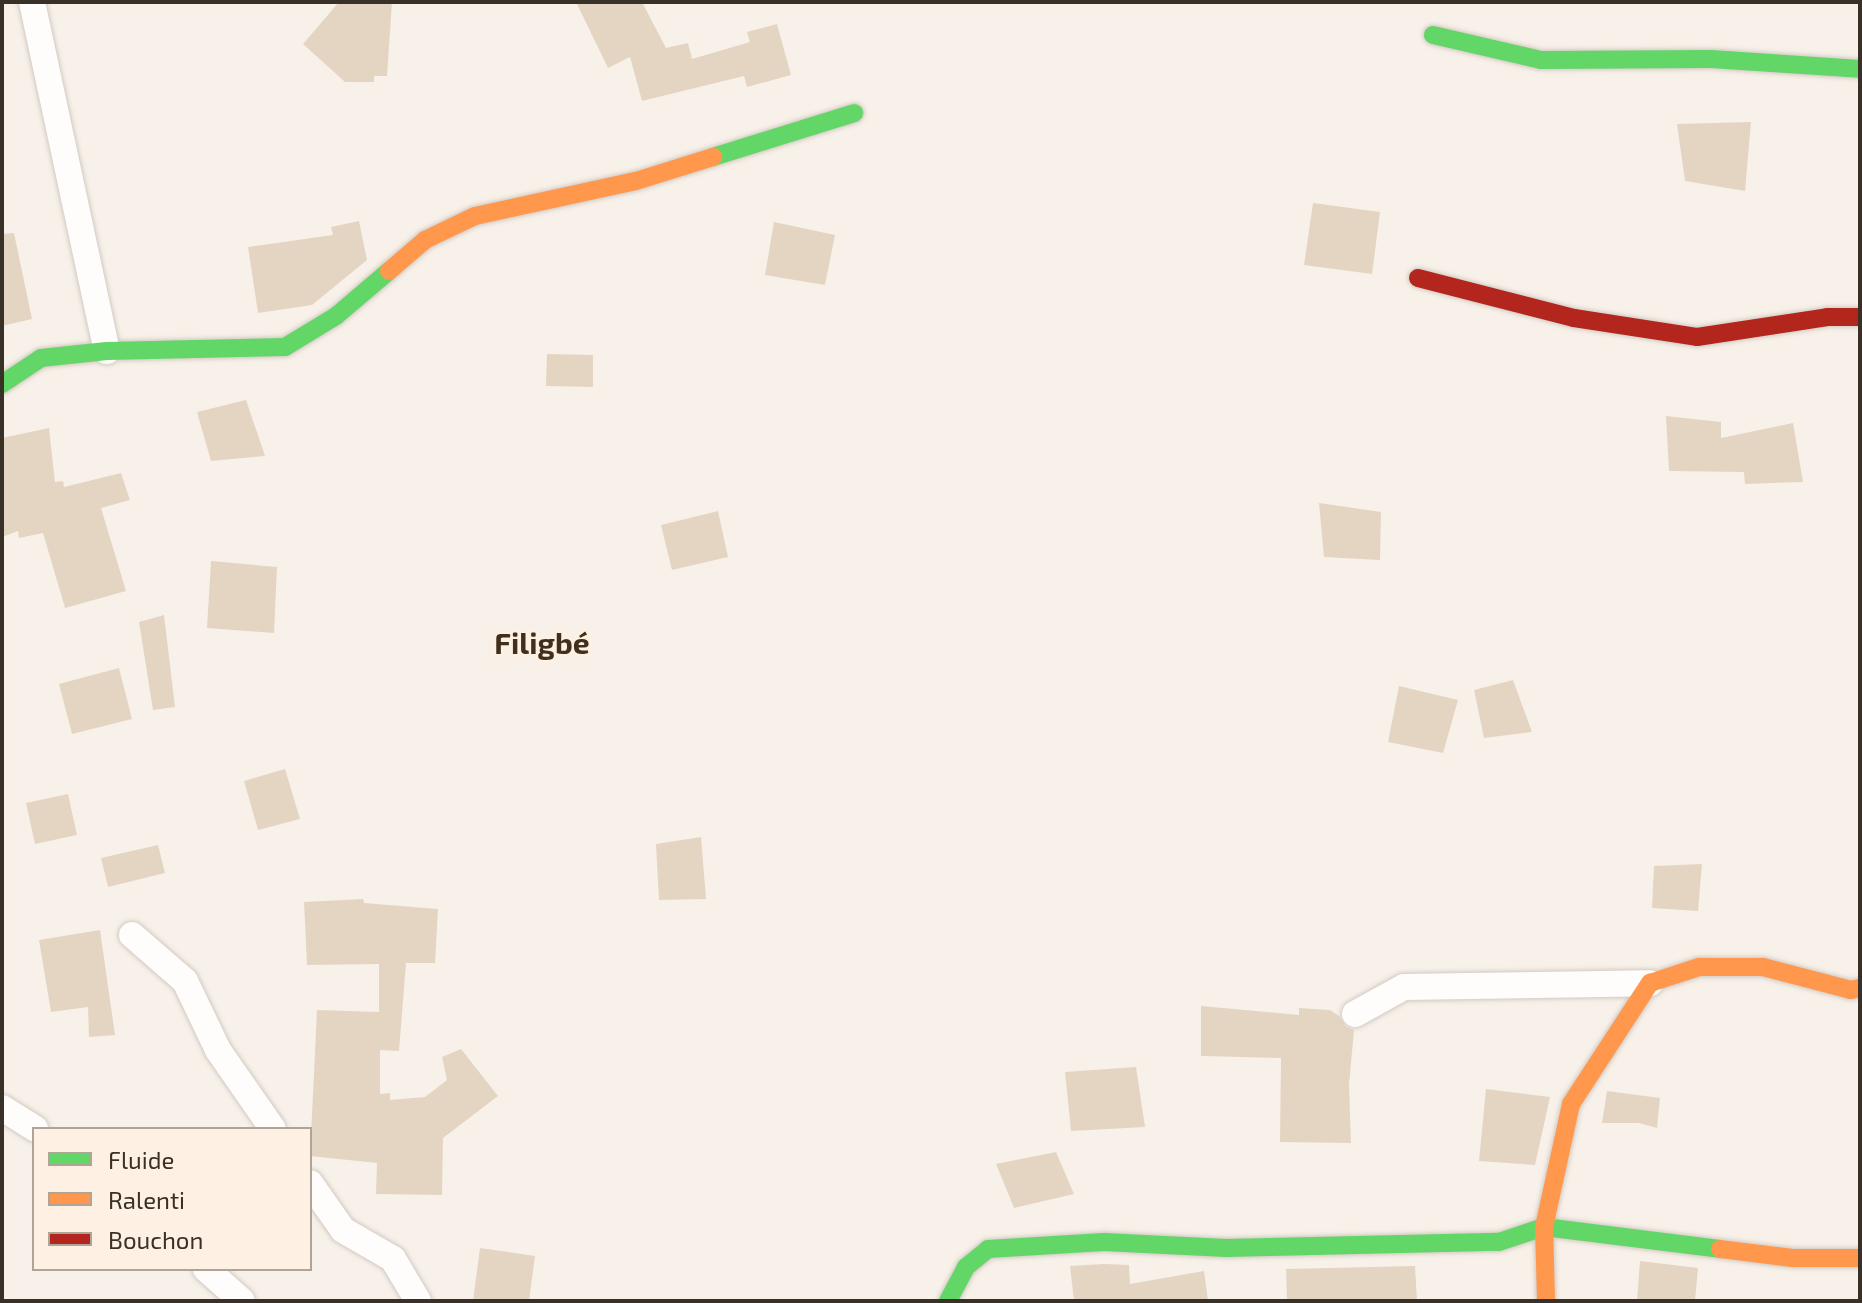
<!DOCTYPE html>
<meta charset="utf-8">
<style>
body{margin:0}
#map{position:relative;width:1862px;height:1303px;overflow:hidden;background:#f8f1e9;font-family:"Exo 2",sans-serif}
div>[style]{position:absolute}
.building>*{inset:0;background:#e4d5c3}
.roads{filter:drop-shadow(0 0 2px #d2cac3) drop-shadow(0 0 2px #d2cac3)}
.street>*{height:26px;margin:-13px;padding:0 13px;transform-origin:13px;border-radius:13px;background:#fefdfc}
.fast>*{height:18px;margin:-9px;padding:0 9px;transform-origin:9px;border-radius:9px;background:#63d668}
.slow>*{height:18px;margin:-9px;padding:0 9px;transform-origin:9px;border-radius:9px;background:#ff974d}
.jam>*{height:18px;margin:-9px;padding:0 9px;transform-origin:9px;border-radius:9px;background:#b3261e}
span{translate:-50% -50%;white-space:nowrap;text-align:center;line-height:1.15;-webkit-text-stroke:6px #fef1e3;paint-order:stroke}
.quarter-label{font-size:30px;color:#402f1c;font-weight:700}
.frame{position:absolute;inset:0;border:4px solid #393128;pointer-events:none}
.legend{position:absolute;left:32px;top:1127px;width:280px;height:144px;box-sizing:border-box;background:#fef1e3;border:2px solid #afa498;margin:0;padding:10px 14px;list-style:none;font-size:24px;color:#393128}
.legend li{display:flex;align-items:center;gap:16px;height:40px}
.legend b{width:40px;border:2px solid #afa498}
</style>
<div id="map">
<div class="building">
<div style="clip-path:polygon(339px 2px,392px 2px,387px 76px,374px 76px,374px 82px,345px 82px,303px 44px)"></div>
<div style="clip-path:polygon(576px 2px,642px 2px,666px 48px,688px 43px,692px 59px,750px 42px,747px 32px,777px 24px,791px 75px,747px 87px,744px 76px,642px 101px,630px 57px,608px 68px)"></div>
<div style="clip-path:polygon(1751px 122px,1745px 191px,1685px 181px,1677px 124px)"></div>
<div style="clip-path:polygon(1313px 203px,1380px 212px,1372px 274px,1304px 265px)"></div>
<div style="clip-path:polygon(359px 221px,367px 260px,312px 305px,258px 313px,248px 247px,333px 235px,331px 227px)"></div>
<div style="clip-path:polygon(774px 222px,835px 235px,825px 285px,765px 275px)"></div>
<div style="clip-path:polygon(14px 233px,32px 319px,2px 326px,2px 234px)"></div>
<div style="clip-path:polygon(547px 354px,593px 355px,593px 387px,546px 386px)"></div>
<div style="clip-path:polygon(246px 400px,265px 456px,211px 461px,197px 412px)"></div>
<div style="clip-path:polygon(1666px 416px,1721px 422px,1721px 438px,1793px 423px,1803px 482px,1745px 484px,1744px 472px,1669px 471px)"></div>
<div style="clip-path:polygon(49px 428px,55px 482px,63px 481px,64px 487px,121px 473px,130px 500px,101px 508px,126px 591px,65px 608px,43px 533px,19px 538px,18px 531px,2px 537px,2px 438px)"></div>
<div style="clip-path:polygon(1319px 503px,1381px 512px,1380px 560px,1324px 557px)"></div>
<div style="clip-path:polygon(718px 511px,728px 557px,672px 570px,661px 525px)"></div>
<div style="clip-path:polygon(211px 561px,277px 567px,274px 633px,207px 628px)"></div>
<div style="clip-path:polygon(164px 615px,175px 707px,153px 710px,139px 622px)"></div>
<div style="clip-path:polygon(119px 668px,132px 719px,72px 734px,59px 684px)"></div>
<div style="clip-path:polygon(1513px 680px,1532px 732px,1484px 738px,1474px 690px)"></div>
<div style="clip-path:polygon(1399px 686px,1458px 700px,1443px 753px,1388px 742px)"></div>
<div style="clip-path:polygon(285px 769px,300px 819px,258px 830px,244px 781px)"></div>
<div style="clip-path:polygon(68px 794px,77px 835px,35px 844px,26px 803px)"></div>
<div style="clip-path:polygon(701px 837px,706px 899px,659px 900px,656px 844px)"></div>
<div style="clip-path:polygon(158px 845px,165px 873px,108px 887px,101px 858px)"></div>
<div style="clip-path:polygon(1702px 864px,1698px 911px,1652px 908px,1654px 866px)"></div>
<div style="clip-path:polygon(363px 899px,364px 903px,438px 909px,435px 963px,406px 963px,399px 1051px,380px 1050px,380px 1094px,390px 1093px,390px 1100px,425px 1097px,447px 1080px,442px 1057px,461px 1049px,498px 1096px,443px 1138px,442px 1195px,376px 1194px,377px 1163px,310px 1156px,317px 1010px,379px 1012px,379px 964px,307px 965px,304px 902px)"></div>
<div style="clip-path:polygon(100px 930px,115px 1035px,89px 1037px,88px 1007px,51px 1012px,39px 940px)"></div>
<div style="clip-path:polygon(1201px 1006px,1299px 1015px,1299px 1008px,1330px 1010px,1339px 1016px,1346px 1027px,1354px 1030px,1349px 1085px,1351px 1143px,1280px 1142px,1281px 1058px,1201px 1056px)"></div>
<div style="clip-path:polygon(1136px 1067px,1145px 1127px,1071px 1131px,1065px 1072px)"></div>
<div style="clip-path:polygon(1486px 1089px,1550px 1097px,1535px 1165px,1479px 1161px)"></div>
<div style="clip-path:polygon(1607px 1091px,1660px 1098px,1657px 1128px,1639px 1123px,1602px 1123px)"></div>
<div style="clip-path:polygon(1056px 1152px,1074px 1194px,1014px 1208px,996px 1164px)"></div>
<div style="clip-path:polygon(480px 1248px,535px 1256px,529px 1301px,473px 1301px)"></div>
<div style="clip-path:polygon(1640px 1261px,1698px 1268px,1695px 1301px,1637px 1301px)"></div>
<div style="clip-path:polygon(1104px 1264px,1129px 1265px,1130px 1284px,1204px 1271px,1208px 1301px,1074px 1301px,1070px 1266px)"></div>
<div style="clip-path:polygon(1415px 1266px,1417px 1301px,1287px 1301px,1286px 1269px)"></div>
</div>
<div class="roads">
<div class="street">
<div style="left:32px;top:2px;width:357px;rotate:77.9deg"></div>
<div style="left:132px;top:935px;width:70px;rotate:41deg"></div>
<div style="left:185px;top:981px;width:76px;rotate:64.4deg"></div>
<div style="left:218px;top:1050px;width:96px;rotate:55.2deg"></div>
<div style="left:1355px;top:1014px;width:56px;rotate:-28.9deg"></div>
<div style="left:1404px;top:987px;width:246px;rotate:-0.9deg"></div>
<div style="left:2px;top:1108px;width:39px;rotate:32deg"></div>
<div style="left:310px;top:1183px;width:57px;rotate:54.9deg"></div>
<div style="left:343px;top:1230px;width:58px;rotate:30.1deg"></div>
<div style="left:393px;top:1259px;width:49px;rotate:59.2deg"></div>
<div style="left:206px;top:1269px;width:48px;rotate:41.6deg"></div>
</div>
<div class="fast">
<div style="left:1433px;top:35px;width:111px;rotate:13deg"></div>
<div style="left:1541px;top:60px;width:170px;rotate:-0.3deg"></div>
<div style="left:1711px;top:59px;width:149px;rotate:3.8deg"></div>
<div style="left:713px;top:157px;width:148px;rotate:-17.3deg"></div>
<div style="left:2px;top:384px;width:47px;rotate:-33.7deg"></div>
<div style="left:41px;top:358px;width:66px;rotate:-6.1deg"></div>
<div style="left:107px;top:351px;width:178px;rotate:-1.3deg"></div>
<div style="left:285px;top:347px;width:60px;rotate:-31.3deg"></div>
<div style="left:336px;top:316px;width:70px;rotate:-40.3deg"></div>
<div style="left:948px;top:1301px;width:38px;rotate:-62deg"></div>
<div style="left:966px;top:1267px;width:28px;rotate:-39deg"></div>
<div style="left:988px;top:1249px;width:116px;rotate:-3.5deg"></div>
<div style="left:1104px;top:1242px;width:122px;rotate:2.8deg"></div>
<div style="left:1226px;top:1248px;width:273px;rotate:-1.3deg"></div>
<div style="left:1499px;top:1242px;width:47px;rotate:-18.4deg"></div>
<div style="left:1544px;top:1227px;width:177px;rotate:7.1deg"></div>
</div>
<div class="slow">
<div style="left:389px;top:271px;width:48px;rotate:-40.7deg"></div>
<div style="left:425px;top:240px;width:55px;rotate:-25.6deg"></div>
<div style="left:475px;top:216px;width:165px;rotate:-12.3deg"></div>
<div style="left:636px;top:181px;width:81px;rotate:-17.3deg"></div>
<div style="left:1720px;top:1249px;width:73px;rotate:7.1deg"></div>
<div style="left:1792px;top:1258px;width:68px"></div>
<div style="left:1546px;top:1301px;width:74px;rotate:-91.5deg"></div>
<div style="left:1544px;top:1227px;width:126px;rotate:-77.6deg"></div>
<div style="left:1571px;top:1104px;width:145px;rotate:-56.9deg"></div>
<div style="left:1650px;top:983px;width:52px;rotate:-18.1deg"></div>
<div style="left:1699px;top:967px;width:64px"></div>
<div style="left:1763px;top:967px;width:91px;rotate:14.6deg"></div>
<div style="left:1851px;top:990px;width:9px;rotate:-13deg"></div>
</div>
<div class="jam">
<div style="left:1418px;top:278px;width:161px;rotate:14.4deg"></div>
<div style="left:1574px;top:318px;width:124px;rotate:8.8deg"></div>
<div style="left:1697px;top:337px;width:132px;rotate:-8.7deg"></div>
<div style="left:1827px;top:317px;width:33px"></div>
</div>
</div>
<div class="quarter-label">
<span style="left:542px;top:642px">Filigbé</span>
</div>
<div class="frame"></div>
<ul class="legend">
<li><b style="height:10px;background:#63d668"></b>Fluide</li>
<li><b style="height:10px;background:#ff974d"></b>Ralenti</li>
<li><b style="height:10px;background:#b3261e"></b>Bouchon</li>
</ul>
</div>
